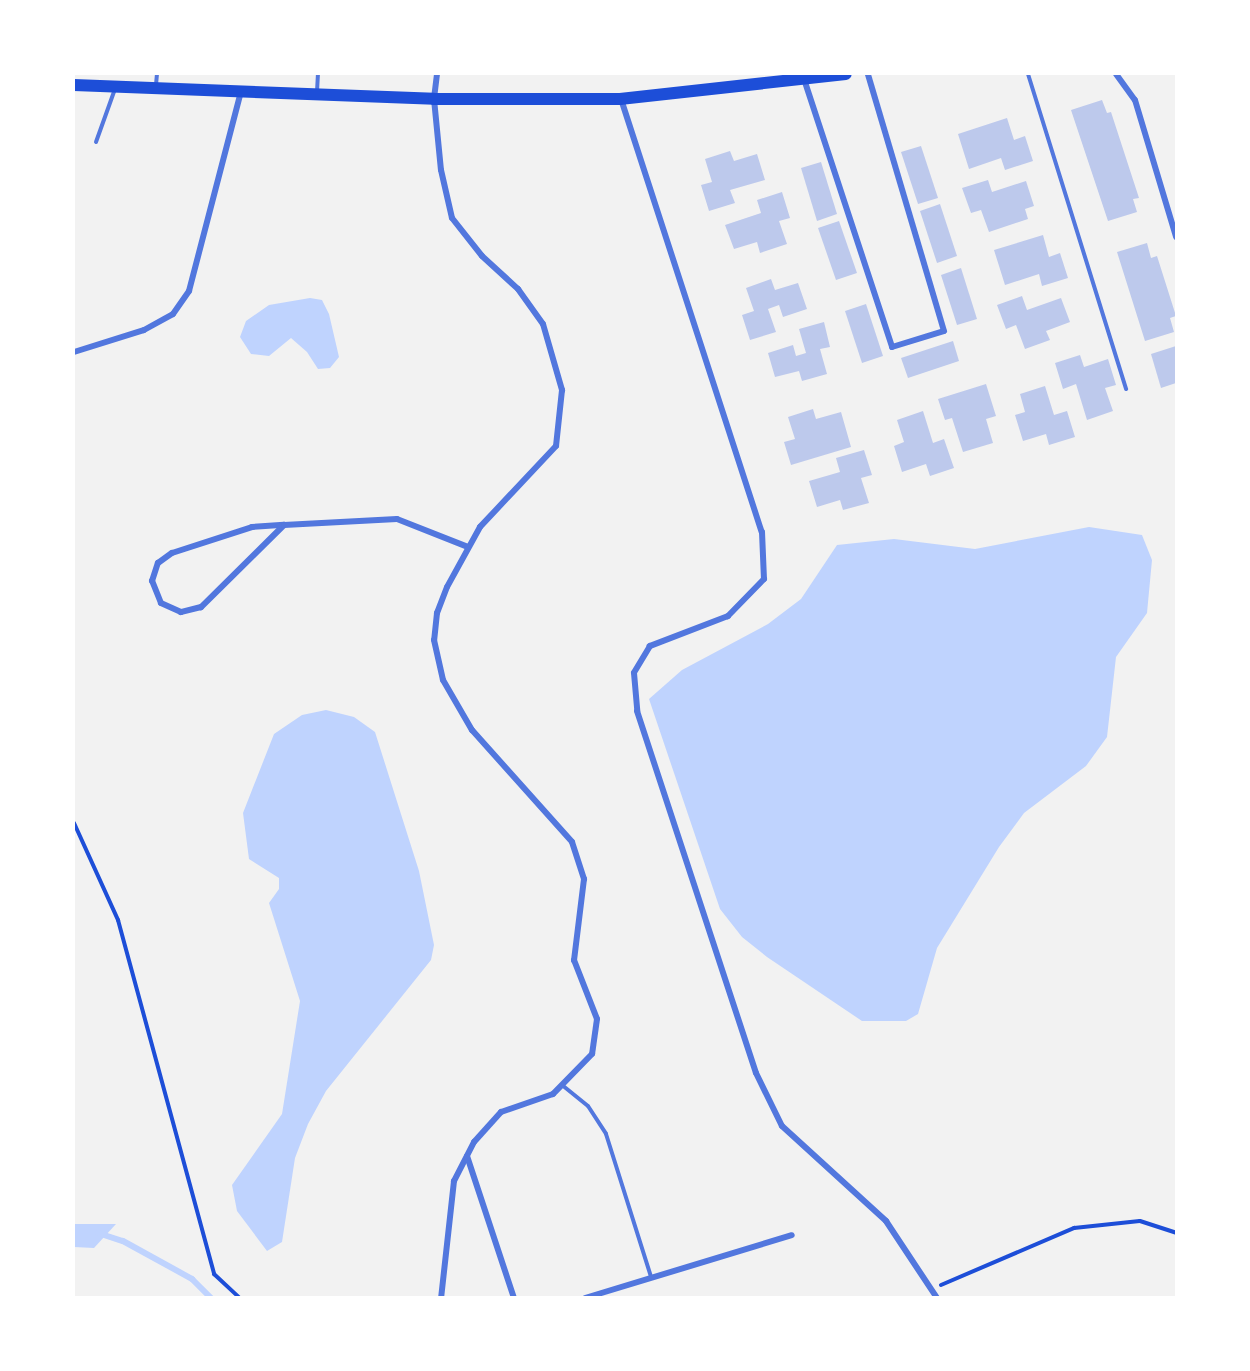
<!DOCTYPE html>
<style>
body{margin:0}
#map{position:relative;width:1250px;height:1371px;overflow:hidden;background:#f2f2f2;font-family:"Space Grotesk",sans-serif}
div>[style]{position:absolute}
.water>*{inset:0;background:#bfd3fe}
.stream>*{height:6px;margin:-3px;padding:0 3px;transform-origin:3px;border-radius:3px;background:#bfd3fe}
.building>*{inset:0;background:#bdc9ec}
.path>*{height:4px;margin:-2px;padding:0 2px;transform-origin:2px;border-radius:2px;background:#1d4ed8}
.service>*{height:4px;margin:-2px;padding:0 2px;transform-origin:2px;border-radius:2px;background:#5277de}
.minor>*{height:6px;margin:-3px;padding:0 3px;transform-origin:3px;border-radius:3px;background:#5277de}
.primary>*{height:12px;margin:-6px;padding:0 6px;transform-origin:6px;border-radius:6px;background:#1d4ed8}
span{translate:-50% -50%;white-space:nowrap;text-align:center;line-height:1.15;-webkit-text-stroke:5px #fff;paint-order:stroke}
.frame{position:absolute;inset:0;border:75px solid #fff;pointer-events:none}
</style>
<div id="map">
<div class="water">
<div style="clip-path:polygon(310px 298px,322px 300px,329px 314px,339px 357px,330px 368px,318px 369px,307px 352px,291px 338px,269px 356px,251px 354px,240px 337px,246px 321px,269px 305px)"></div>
<div style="clip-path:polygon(1089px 527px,1142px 535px,1152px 560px,1147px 613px,1116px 657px,1107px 737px,1086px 766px,1024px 813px,999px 847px,937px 948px,918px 1014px,906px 1021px,862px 1021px,767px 957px,742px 937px,720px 909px,649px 699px,682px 670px,768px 624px,801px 599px,837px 545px,894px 539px,975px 549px)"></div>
<div style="clip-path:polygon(326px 710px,354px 717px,375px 732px,419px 871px,434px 945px,431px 960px,326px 1091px,308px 1124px,295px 1158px,282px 1242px,267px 1251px,237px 1211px,232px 1185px,282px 1114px,300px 1001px,269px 903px,279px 889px,279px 878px,249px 859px,243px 813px,274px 734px,302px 715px)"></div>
<div style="clip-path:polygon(74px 1224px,116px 1224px,94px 1248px,74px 1247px)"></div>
</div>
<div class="stream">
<div style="left:98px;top:1233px;width:26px;rotate:18deg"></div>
<div style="left:123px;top:1241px;width:79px;rotate:28.8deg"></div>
<div style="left:192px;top:1279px;width:27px;rotate:45deg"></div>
</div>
<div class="building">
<div style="clip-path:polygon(1102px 100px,1107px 113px,1111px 112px,1139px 198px,1133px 199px,1137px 212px,1108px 221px,1071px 110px)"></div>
<div style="clip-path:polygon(1007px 118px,1014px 140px,1025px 136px,1033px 161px,1005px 170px,1001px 158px,969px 169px,958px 134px)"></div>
<div style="clip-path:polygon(921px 146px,938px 198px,918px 204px,901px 152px)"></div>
<div style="clip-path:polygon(730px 151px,734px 161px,757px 154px,765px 180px,730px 190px,735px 203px,709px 211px,701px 185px,712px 182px,705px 159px)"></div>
<div style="clip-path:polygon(821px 162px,837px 214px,817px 221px,801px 168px)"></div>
<div style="clip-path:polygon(988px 180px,992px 192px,1026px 181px,1034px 206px,1025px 209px,1028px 219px,989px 232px,981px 210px,971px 213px,962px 188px)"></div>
<div style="clip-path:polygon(782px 192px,790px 218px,779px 221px,787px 244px,760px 253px,757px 242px,734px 249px,725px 225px,761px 213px,757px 200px)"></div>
<div style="clip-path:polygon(940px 204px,957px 256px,937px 263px,920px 211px)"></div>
<div style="clip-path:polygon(839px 221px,857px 273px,836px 280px,818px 228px)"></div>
<div style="clip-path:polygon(1043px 235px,1049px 257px,1060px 253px,1068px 278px,1042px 286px,1039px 274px,1005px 285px,994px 250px)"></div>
<div style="clip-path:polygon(1147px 243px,1151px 258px,1157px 256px,1176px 316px,1170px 318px,1174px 332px,1145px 341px,1117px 252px)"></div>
<div style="clip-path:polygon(961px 268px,977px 319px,957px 325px,941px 275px)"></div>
<div style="clip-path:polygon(771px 279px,775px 290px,798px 283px,807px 309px,783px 317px,779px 305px,768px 309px,776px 332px,750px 340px,742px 315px,754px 311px,746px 288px)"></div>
<div style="clip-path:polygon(1022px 296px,1027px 310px,1061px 298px,1070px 322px,1046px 331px,1050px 340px,1025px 349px,1016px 325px,1006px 329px,997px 305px)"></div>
<div style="clip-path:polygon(866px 304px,883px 356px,862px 363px,845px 311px)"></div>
<div style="clip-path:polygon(824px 322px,830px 347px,820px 349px,827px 374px,802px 381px,799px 371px,775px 377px,768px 353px,793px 345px,796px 356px,806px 353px,799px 329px)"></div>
<div style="clip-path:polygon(953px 341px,959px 361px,908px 378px,901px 358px)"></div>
<div style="clip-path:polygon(1176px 346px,1176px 383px,1161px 388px,1151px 354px)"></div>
<div style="clip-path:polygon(1080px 355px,1084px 367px,1108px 359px,1116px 385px,1105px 388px,1113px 411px,1087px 420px,1076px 384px,1063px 389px,1055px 363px)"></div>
<div style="clip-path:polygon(986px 384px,996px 416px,986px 419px,993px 443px,963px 452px,952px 418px,945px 420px,938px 399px)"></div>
<div style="clip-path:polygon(1045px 386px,1054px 415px,1067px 411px,1075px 437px,1049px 445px,1046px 434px,1023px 441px,1015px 415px,1025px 412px,1020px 394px)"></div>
<div style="clip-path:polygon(813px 409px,816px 419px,841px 412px,851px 447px,791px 465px,784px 442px,795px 439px,788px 417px)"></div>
<div style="clip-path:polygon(923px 411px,933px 443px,944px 439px,954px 468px,930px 476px,926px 464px,902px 472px,894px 446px,904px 442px,897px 420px)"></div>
<div style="clip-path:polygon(864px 450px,872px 475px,861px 478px,869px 503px,843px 510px,840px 500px,817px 507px,809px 481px,840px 472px,836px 458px)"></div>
</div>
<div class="path">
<div style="left:74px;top:823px;width:107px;rotate:65.6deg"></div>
<div style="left:118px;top:920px;width:367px;rotate:74.8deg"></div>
<div style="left:214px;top:1274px;width:35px;rotate:43deg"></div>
<div style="left:941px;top:1285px;width:145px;rotate:-23.2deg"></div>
<div style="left:1074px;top:1228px;width:66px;rotate:-6.1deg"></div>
<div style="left:1140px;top:1221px;width:38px;rotate:18deg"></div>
</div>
<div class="service">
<div style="left:1028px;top:74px;width:330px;rotate:72.7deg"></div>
<div style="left:156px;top:85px;width:11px;rotate:-85deg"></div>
<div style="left:317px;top:92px;width:18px;rotate:-87deg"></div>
<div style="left:96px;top:142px;width:56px;rotate:-70.3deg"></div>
<div style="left:562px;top:1085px;width:33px;rotate:39deg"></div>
<div style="left:588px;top:1106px;width:33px;rotate:57deg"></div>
<div style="left:606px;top:1134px;width:150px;rotate:72.5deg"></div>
</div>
<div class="minor">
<div style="left:437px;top:74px;width:25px;rotate:97deg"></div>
<div style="left:434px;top:99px;width:71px;rotate:84.4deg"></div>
<div style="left:441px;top:170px;width:49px;rotate:77.1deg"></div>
<div style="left:452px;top:218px;width:48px;rotate:51.7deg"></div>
<div style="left:482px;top:256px;width:49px;rotate:42.5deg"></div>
<div style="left:518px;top:289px;width:43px;rotate:54.5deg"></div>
<div style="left:543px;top:324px;width:69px;rotate:73.9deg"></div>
<div style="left:562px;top:390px;width:56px;rotate:96.1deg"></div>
<div style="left:556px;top:446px;width:111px;rotate:133.2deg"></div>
<div style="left:480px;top:527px;width:68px;rotate:118.8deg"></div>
<div style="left:447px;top:587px;width:28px;rotate:111deg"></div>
<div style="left:437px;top:613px;width:27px;rotate:96deg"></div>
<div style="left:434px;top:640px;width:41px;rotate:77.3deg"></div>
<div style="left:443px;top:680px;width:58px;rotate:59.9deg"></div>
<div style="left:472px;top:730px;width:150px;rotate:48.2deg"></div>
<div style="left:572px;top:842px;width:39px;rotate:72deg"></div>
<div style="left:584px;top:879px;width:82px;rotate:97deg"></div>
<div style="left:574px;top:960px;width:63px;rotate:68.7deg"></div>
<div style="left:597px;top:1019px;width:35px;rotate:98deg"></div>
<div style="left:592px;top:1054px;width:56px;rotate:134.3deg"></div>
<div style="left:553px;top:1094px;width:55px;rotate:160.9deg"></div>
<div style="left:501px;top:1112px;width:40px;rotate:132deg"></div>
<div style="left:474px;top:1142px;width:44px;rotate:117.1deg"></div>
<div style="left:454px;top:1181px;width:118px;rotate:96.3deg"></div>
<div style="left:1116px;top:74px;width:32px;rotate:54deg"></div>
<div style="left:1135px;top:100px;width:143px;rotate:73.3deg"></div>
<div style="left:804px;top:79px;width:282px;rotate:71.8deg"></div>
<div style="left:892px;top:347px;width:54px;rotate:-17.1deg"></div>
<div style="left:944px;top:331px;width:268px;rotate:-106.5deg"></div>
<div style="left:621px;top:99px;width:455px;rotate:72deg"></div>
<div style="left:762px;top:532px;width:47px;rotate:87.6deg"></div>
<div style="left:764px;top:579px;width:52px;rotate:134.2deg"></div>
<div style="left:728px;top:616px;width:84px;rotate:159deg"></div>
<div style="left:650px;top:646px;width:31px;rotate:121deg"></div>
<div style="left:634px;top:673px;width:38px;rotate:85deg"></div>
<div style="left:637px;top:711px;width:381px;rotate:71.8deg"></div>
<div style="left:756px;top:1073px;width:59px;rotate:63.9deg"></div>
<div style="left:782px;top:1126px;width:141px;rotate:42.4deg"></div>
<div style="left:886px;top:1221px;width:92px;rotate:56.5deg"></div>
<div style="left:74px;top:352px;width:73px;rotate:-17.4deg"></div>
<div style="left:144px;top:330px;width:33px;rotate:-29deg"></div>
<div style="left:173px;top:314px;width:28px;rotate:-55deg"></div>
<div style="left:189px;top:291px;width:207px;rotate:-75.4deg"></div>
<div style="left:284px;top:525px;width:117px;rotate:135.3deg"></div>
<div style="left:201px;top:607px;width:21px;rotate:166deg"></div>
<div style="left:181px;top:612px;width:22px;rotate:-156deg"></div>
<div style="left:161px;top:603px;width:24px;rotate:-112deg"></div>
<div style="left:152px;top:581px;width:19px;rotate:-72deg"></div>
<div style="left:158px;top:563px;width:17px;rotate:-36deg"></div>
<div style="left:172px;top:553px;width:84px;rotate:-18deg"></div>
<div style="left:252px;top:527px;width:32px;rotate:-4deg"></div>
<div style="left:284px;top:525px;width:113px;rotate:-3deg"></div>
<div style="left:397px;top:519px;width:76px;rotate:21.5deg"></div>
<div style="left:467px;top:1156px;width:150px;rotate:71.7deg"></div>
<div style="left:585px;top:1298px;width:216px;rotate:-16.9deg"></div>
</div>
<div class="primary">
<div style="left:74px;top:85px;width:360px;rotate:2.2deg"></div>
<div style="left:434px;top:99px;width:186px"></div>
<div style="left:620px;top:99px;width:227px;rotate:-6.3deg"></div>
</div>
<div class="frame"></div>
</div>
